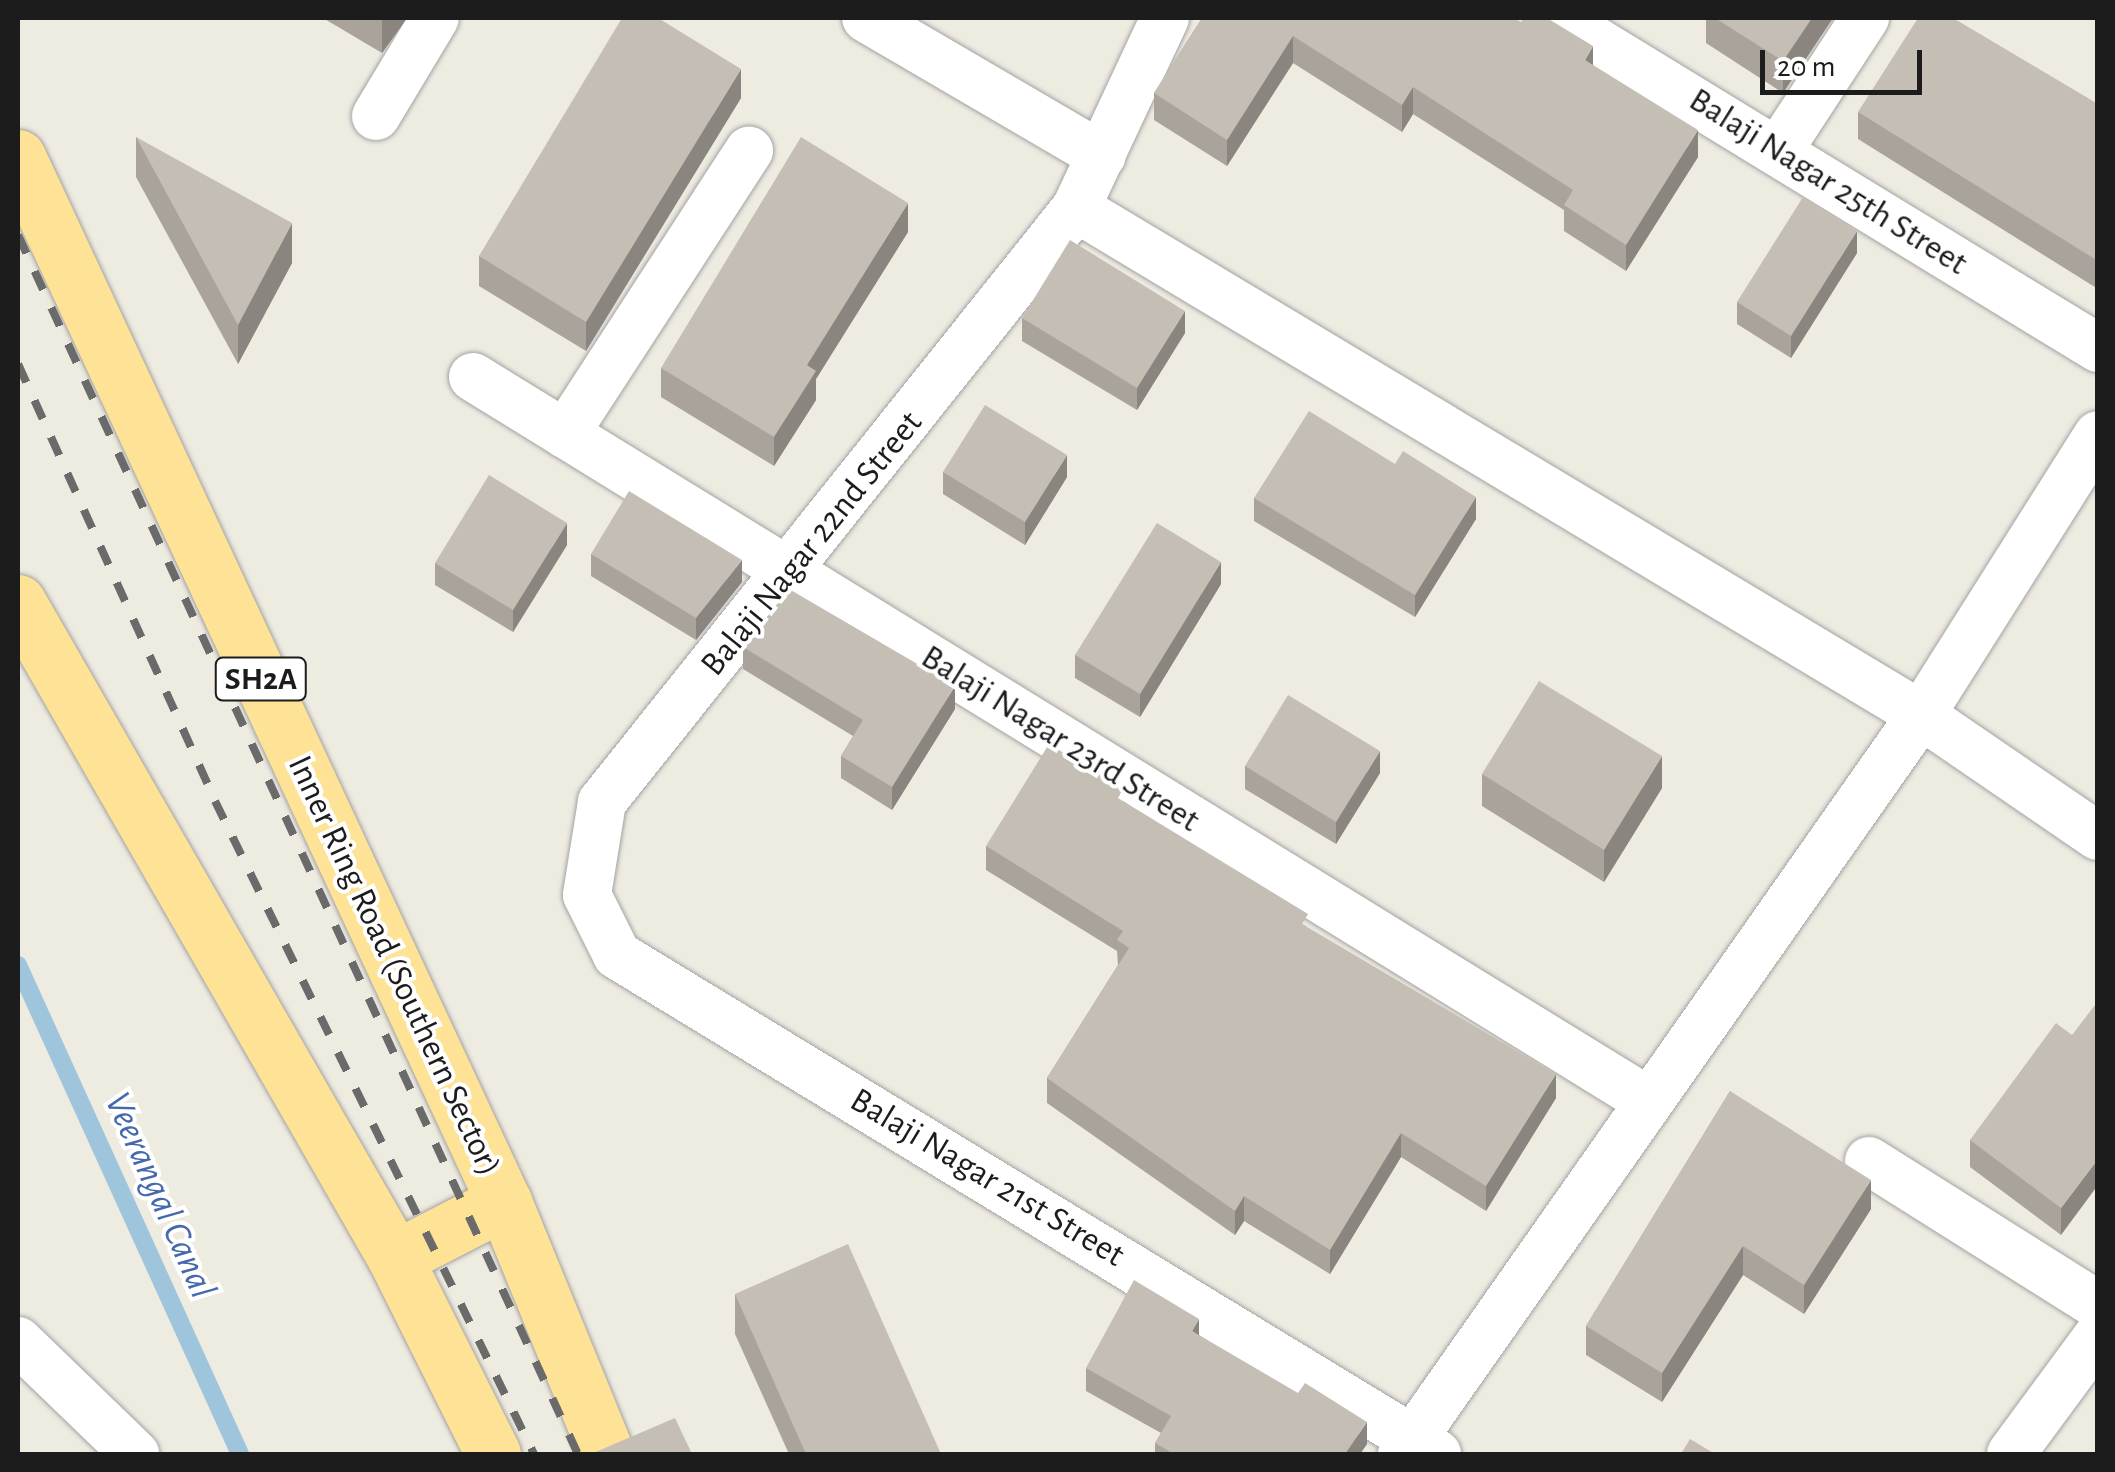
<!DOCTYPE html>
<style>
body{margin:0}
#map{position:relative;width:2115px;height:1472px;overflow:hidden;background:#eeebe1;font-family:"Alegreya Sans",sans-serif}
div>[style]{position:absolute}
.stream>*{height:18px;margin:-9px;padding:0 9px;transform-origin:9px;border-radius:9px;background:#9fc5dd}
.roads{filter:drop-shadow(0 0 2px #a3a3a3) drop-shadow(0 0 2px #a3a3a3)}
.minor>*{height:48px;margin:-24px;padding:0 24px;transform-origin:24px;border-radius:24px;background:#fff}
.primary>*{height:55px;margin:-27.5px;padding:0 27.5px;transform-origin:27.5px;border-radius:27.5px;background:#fee295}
.rail>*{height:8px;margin-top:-4px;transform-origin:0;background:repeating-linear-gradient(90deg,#6a6a6a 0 20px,transparent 0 40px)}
.wall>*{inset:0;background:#a9a39b}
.shaded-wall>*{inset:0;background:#8a857e}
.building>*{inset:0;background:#c5beb4}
span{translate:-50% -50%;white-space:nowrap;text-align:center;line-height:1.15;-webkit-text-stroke:8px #fff;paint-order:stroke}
.shield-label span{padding:2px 8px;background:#fff;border:2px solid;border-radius:8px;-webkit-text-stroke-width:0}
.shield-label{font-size:32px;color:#1c1c1c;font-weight:700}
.street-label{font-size:35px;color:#1c1c1c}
.water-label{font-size:38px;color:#4669ad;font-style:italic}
.frame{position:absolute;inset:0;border:20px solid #1c1c1c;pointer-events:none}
.scale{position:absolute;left:1760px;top:50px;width:162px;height:45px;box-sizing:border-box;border:5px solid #1c1c1c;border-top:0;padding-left:12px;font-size:30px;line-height:35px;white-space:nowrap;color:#1c1c1c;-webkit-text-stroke:8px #fff;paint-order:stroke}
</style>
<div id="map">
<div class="stream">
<div style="left:18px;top:965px;width:537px;rotate:65.58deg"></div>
</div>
<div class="roads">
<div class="minor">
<div style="left:866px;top:18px;width:273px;rotate:30.3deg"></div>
<div style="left:1165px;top:18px;width:210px;rotate:115.1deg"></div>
<div style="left:1076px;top:208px;width:760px;rotate:128.59deg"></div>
<div style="left:602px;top:802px;width:94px;rotate:99.2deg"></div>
<div style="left:587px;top:895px;width:67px;rotate:63.4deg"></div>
<div style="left:617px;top:955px;width:960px;rotate:31.32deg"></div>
<div style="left:1558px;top:18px;width:633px;rotate:31.43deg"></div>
<div style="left:376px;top:116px;width:114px;rotate:-59deg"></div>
<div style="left:1778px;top:151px;width:159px;rotate:-56.8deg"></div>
<div style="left:1076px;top:208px;width:985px;rotate:30.96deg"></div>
<div style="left:1921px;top:715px;width:214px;rotate:34.4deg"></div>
<div style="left:473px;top:377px;width:1379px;rotate:31.63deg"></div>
<div style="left:565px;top:434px;width:338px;rotate:-57deg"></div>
<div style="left:1869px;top:1161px;width:271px;rotate:32.2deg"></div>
<div style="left:18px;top:1341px;width:163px;rotate:44deg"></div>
<div style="left:1402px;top:1454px;width:903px;rotate:-54.92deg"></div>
<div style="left:1921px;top:715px;width:331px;rotate:-57.7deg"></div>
<div style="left:2011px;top:1454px;width:147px;rotate:-53.6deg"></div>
</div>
<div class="primary">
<div style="left:18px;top:157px;width:1152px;rotate:65.06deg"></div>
<div style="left:504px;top:1202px;width:272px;rotate:67.8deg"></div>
<div style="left:18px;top:602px;width:757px;rotate:60.11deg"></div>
<div style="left:395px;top:1258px;width:219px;rotate:63.4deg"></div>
<div style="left:395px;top:1258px;width:123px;rotate:-27.2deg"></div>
</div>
</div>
<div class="rail">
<div style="left:18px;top:235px;width:1341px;rotate:65.33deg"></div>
<div style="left:18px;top:364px;width:479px;rotate:65.7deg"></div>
<div style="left:215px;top:801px;width:727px;rotate:63.96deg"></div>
</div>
<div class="wall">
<div style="clip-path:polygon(323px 18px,407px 18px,382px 53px)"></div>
<div style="clip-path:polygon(1202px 18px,1593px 65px,1698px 157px,1626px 271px,1564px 231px,1564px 210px,1413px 114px,1402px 132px,1293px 63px,1227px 166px,1154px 120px,1154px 93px)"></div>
<div style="clip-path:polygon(1706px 18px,1833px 18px,1783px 93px,1706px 43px)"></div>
<div style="clip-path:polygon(741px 98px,586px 351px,479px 286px,479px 256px)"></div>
<div style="clip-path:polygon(2098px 104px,2098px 289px,1858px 139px,1858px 112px)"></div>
<div style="clip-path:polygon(136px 137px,292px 263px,238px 364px,136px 177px)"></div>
<div style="clip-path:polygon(908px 232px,816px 379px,816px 400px,774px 466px,661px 397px,661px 368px)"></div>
<div style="clip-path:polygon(1857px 253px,1791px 358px,1737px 324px,1737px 302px)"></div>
<div style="clip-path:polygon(1022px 318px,1185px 333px,1137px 410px,1022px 341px)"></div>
<div style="clip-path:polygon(1395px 464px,1476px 519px,1415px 617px,1254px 521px,1254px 498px)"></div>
<div style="clip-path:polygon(943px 472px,1067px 477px,1025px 545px,943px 494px)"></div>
<div style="clip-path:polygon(567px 545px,513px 632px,435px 585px,435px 563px)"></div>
<div style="clip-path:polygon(591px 554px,742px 582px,696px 640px,591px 576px)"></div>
<div style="clip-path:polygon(1221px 584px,1140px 717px,1075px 678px,1075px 655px)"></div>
<div style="clip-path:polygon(743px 647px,955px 709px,892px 810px,841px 778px,841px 756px,853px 736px,743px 669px)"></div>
<div style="clip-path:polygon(1245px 766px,1380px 773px,1336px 844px,1245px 789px)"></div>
<div style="clip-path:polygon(1482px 774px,1662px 788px,1604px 882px,1482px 806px)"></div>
<div style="clip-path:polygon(1123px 801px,1556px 1098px,1486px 1211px,1401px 1157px,1330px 1274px,1244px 1221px,1235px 1235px,1047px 1103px,1047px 1078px,1118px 965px,1117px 951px,986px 870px,986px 846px)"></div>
<div style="clip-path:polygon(2072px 1035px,2061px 1235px,1970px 1167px,1970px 1140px)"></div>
<div style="clip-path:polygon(1730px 1091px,1871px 1209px,1804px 1314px,1743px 1275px,1662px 1402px,1586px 1355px,1586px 1326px)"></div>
<div style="clip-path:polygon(735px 1294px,941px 1454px,789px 1454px,735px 1334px)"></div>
<div style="clip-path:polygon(1199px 1335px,1367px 1444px,1360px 1454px,1155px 1454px,1155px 1443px,1161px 1433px,1086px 1391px,1086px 1368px)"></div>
</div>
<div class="shaded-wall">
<div style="clip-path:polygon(384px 18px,407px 18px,382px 53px,382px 21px)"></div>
<div style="clip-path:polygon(1812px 18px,1833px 18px,1783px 93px,1783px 61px)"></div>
<div style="clip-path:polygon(1293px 36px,1293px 63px,1227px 166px,1227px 140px)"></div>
<div style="clip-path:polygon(1593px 46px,1593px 73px,1585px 60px)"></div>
<div style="clip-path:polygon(741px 69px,741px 98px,586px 351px,586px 322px)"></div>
<div style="clip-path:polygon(1413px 87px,1413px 114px,1402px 132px,1402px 105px)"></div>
<div style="clip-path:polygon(1698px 130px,1698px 157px,1626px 271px,1626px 245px)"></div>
<div style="clip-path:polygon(908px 203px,908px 232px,816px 379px,816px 400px,774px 466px,774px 437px,807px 365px)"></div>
<div style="clip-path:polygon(292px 223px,292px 263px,238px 364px,238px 325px)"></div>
<div style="clip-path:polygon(1857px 231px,1857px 253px,1791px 358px,1791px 336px)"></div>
<div style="clip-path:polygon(1185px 311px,1185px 333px,1137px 410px,1137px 388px)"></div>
<div style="clip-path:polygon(1067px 455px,1067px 477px,1025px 545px,1025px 522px)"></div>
<div style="clip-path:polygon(1476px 497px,1476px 519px,1415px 617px,1415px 595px)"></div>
<div style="clip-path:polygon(567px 523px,567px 545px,513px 632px,513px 610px)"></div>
<div style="clip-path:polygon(742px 560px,742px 582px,696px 640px,696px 618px)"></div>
<div style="clip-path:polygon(1221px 562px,1221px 584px,1140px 717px,1140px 694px)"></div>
<div style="clip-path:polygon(955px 686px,955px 709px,892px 810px,892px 787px)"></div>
<div style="clip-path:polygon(1380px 751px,1380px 773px,1336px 844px,1336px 822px)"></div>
<div style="clip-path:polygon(1662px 756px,1662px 788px,1604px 882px,1604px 850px)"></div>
<div style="clip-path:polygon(1556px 1074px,1556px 1098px,1486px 1211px,1486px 1186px)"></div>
<div style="clip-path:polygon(1401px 1133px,1401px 1157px,1330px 1274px,1330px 1250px)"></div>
<div style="clip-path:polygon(2098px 1159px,2098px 1185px,2061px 1235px,2061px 1208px)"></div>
<div style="clip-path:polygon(1871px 1180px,1871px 1209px,1804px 1314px,1804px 1285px)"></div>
<div style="clip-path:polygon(1244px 1196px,1244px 1221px,1235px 1235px,1235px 1211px)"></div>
<div style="clip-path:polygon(1743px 1246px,1743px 1275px,1662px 1402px,1662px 1373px)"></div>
<div style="clip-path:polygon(1199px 1319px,1199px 1341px,1192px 1331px)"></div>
<div style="clip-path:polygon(1367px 1422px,1367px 1444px,1360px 1454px,1345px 1454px)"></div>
</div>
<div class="building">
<div style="clip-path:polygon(622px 18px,658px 18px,741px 69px,586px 322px,479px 256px)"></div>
<div style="clip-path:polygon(1202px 18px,1513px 18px,1521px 22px,1524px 18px,1547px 18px,1593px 46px,1585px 60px,1698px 130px,1626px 245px,1564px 205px,1573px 190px,1413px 87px,1402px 105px,1293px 36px,1227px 140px,1154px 93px)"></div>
<div style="clip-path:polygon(1715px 18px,1812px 18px,1783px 61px)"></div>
<div style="clip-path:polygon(1918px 18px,1953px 18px,2098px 104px,2098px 261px,1858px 112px)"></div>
<div style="clip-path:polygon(136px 137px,292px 223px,238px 325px)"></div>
<div style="clip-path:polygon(801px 137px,908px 203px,807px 365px,816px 371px,774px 437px,661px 368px)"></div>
<div style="clip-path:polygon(1803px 197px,1857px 231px,1791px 336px,1737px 302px)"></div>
<div style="clip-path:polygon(1070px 240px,1185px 311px,1137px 388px,1022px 318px)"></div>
<div style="clip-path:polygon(985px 405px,1067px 455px,1025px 522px,943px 472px)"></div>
<div style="clip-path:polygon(1309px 411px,1395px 464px,1403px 451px,1476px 497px,1415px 595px,1254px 498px)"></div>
<div style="clip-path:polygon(489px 475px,567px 523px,513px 610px,435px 563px)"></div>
<div style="clip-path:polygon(629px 491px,742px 560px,696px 618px,591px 554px)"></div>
<div style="clip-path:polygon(1157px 523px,1221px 562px,1140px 694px,1075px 655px)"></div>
<div style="clip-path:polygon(789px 589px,955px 686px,892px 787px,841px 756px,863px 720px,743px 647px)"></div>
<div style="clip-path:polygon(1539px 681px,1662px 756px,1604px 850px,1482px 774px)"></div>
<div style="clip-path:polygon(1288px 695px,1380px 751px,1336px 822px,1245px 766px)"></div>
<div style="clip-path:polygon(1049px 744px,1123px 789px,1118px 798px,1308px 914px,1302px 924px,1556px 1074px,1486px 1186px,1401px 1133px,1330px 1250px,1244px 1196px,1235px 1211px,1047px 1078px,1129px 948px,1117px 940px,1123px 931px,986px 846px)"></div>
<div style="clip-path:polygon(2098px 1001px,2098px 1159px,2061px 1208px,1970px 1140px,2056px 1023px,2072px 1035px)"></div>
<div style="clip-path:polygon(1730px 1091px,1871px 1180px,1804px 1285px,1743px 1246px,1662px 1373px,1586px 1326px)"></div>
<div style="clip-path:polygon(848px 1244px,941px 1454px,806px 1454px,735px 1294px)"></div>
<div style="clip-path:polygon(1134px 1280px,1199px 1319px,1192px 1331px,1298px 1393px,1305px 1383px,1367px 1422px,1345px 1454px,1174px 1454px,1155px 1443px,1171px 1416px,1086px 1368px)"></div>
<div style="clip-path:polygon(675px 1418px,692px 1454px,591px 1454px)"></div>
<div style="clip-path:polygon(1690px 1439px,1715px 1454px,1681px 1454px)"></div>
</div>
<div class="shield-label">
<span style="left:261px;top:679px">SH2A</span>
</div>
<div class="street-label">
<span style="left:1828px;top:182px;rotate:32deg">Balaji Nagar 25th Street</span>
<span style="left:812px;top:544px;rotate:-51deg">Balaji Nagar 22nd Street</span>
<span style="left:1060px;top:739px;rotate:32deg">Balaji Nagar 23rd Street</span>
<span style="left:394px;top:966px;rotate:65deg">Inner Ring Road (Southern Sector)</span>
<span style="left:987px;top:1178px;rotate:31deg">Balaji Nagar 21st Street</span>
</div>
<div class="water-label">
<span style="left:159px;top:1196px;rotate:66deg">Veerangal Canal</span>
</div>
<div class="frame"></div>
<div class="scale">20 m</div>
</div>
